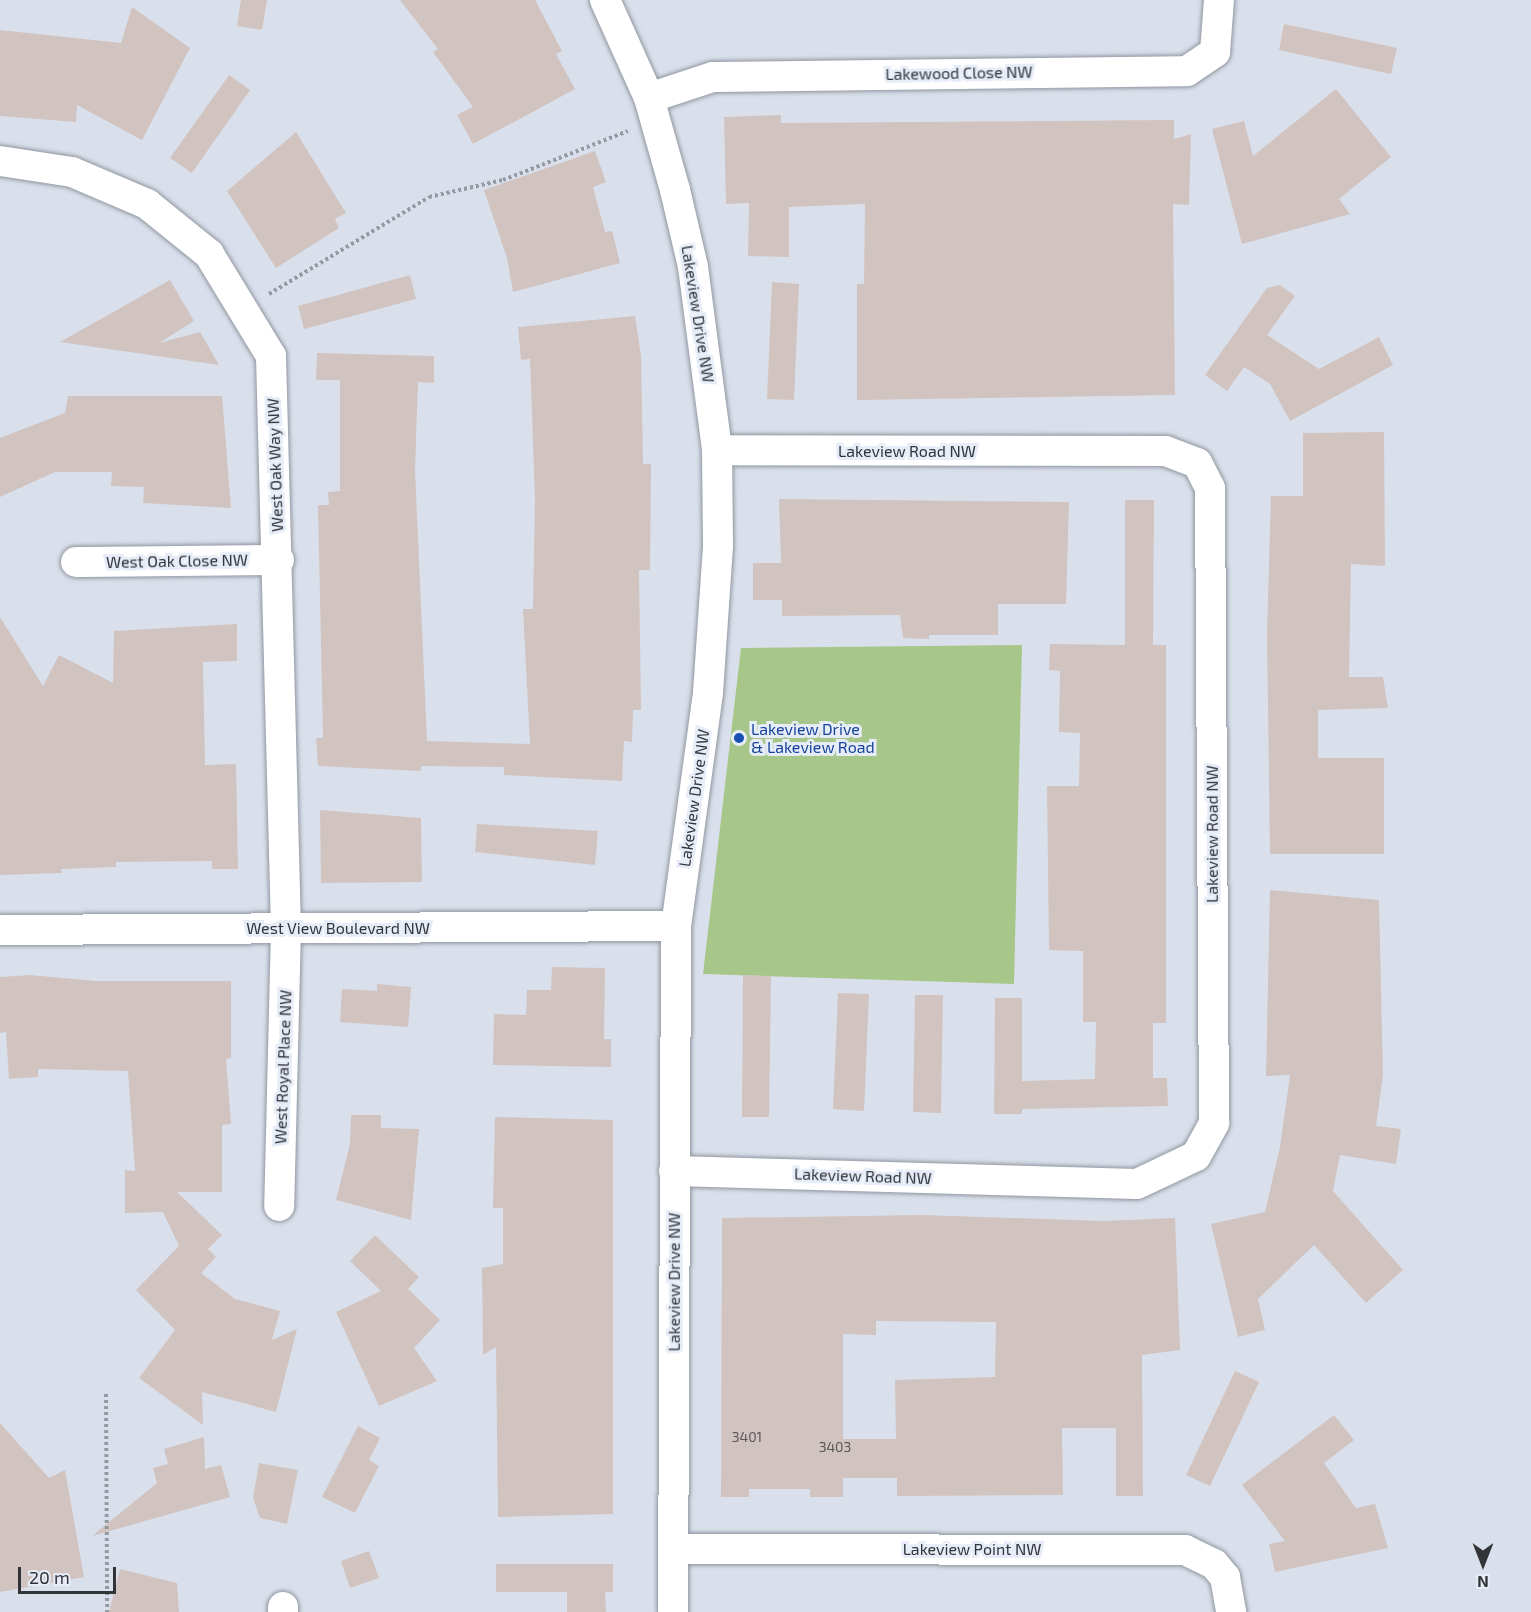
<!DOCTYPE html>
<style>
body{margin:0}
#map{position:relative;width:1531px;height:1612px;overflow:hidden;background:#dae0eb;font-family:"Exo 2",sans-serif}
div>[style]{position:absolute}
.green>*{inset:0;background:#a7c689}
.building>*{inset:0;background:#d1c3c0}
.path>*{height:4px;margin-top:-2px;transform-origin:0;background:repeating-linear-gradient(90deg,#9599a1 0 3px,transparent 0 6px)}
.roads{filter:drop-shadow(0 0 2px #9096a0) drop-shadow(0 0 2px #9096a0)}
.minor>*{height:30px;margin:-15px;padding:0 15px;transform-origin:15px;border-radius:15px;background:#fff}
.dots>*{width:16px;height:16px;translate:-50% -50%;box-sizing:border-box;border:3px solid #e7edf8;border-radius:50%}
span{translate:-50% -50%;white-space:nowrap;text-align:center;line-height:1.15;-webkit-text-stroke:6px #e7edf8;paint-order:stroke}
.number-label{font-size:14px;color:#5a585a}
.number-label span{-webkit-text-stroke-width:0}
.street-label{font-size:16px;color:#323438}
.transit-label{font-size:16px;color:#164399}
.left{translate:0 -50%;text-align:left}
.north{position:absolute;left:1453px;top:1534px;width:60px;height:60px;-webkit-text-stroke:4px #e7edf8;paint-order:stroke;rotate:180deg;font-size:16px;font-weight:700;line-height:24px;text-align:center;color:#323438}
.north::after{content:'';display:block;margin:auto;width:21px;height:27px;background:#323438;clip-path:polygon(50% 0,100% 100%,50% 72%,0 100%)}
.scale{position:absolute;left:18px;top:1567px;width:98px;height:27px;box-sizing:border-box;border:3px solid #323438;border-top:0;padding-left:8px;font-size:18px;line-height:21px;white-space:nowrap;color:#323438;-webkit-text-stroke:4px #e7edf8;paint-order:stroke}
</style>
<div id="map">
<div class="green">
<div style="clip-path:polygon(1022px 645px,1014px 984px,703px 974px,741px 648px)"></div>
</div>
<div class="building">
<div style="clip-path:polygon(241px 0,267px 0,262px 30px,237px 26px)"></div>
<div style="clip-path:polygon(400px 0,535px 0,562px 51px,556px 54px,575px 89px,473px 144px,457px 115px,473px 107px,433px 52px,438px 49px)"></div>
<div style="clip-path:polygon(132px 7px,190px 48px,142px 140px,77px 105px,76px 122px,0 116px,0 30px,121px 43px)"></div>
<div style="clip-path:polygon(1284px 24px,1397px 48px,1391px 74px,1279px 50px)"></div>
<div style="clip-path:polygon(229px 75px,250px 90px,192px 173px,170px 158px)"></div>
<div style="clip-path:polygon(1336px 89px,1391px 157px,1339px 199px,1350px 214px,1242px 244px,1212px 129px,1244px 121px,1253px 156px)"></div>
<div style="clip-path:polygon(781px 115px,781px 123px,1174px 120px,1174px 139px,1191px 134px,1189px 205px,1173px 204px,1175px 395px,857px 400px,857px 284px,864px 284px,865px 204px,789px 207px,789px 257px,748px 256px,749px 203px,726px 204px,724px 117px)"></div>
<div style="clip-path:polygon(296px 132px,346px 213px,335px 219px,339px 228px,276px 268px,227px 191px)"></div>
<div style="clip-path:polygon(595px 151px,606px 182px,593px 187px,605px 232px,612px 231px,620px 263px,513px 292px,507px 258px,484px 190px)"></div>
<div style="clip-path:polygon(410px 275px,416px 299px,304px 329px,298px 306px)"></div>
<div style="clip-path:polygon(170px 280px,194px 321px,159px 343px,200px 332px,219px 365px,60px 342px)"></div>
<div style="clip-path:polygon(772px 282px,799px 284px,794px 400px,767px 399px)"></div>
<div style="clip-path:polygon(1280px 285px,1295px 296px,1267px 335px,1319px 369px,1379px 337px,1393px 365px,1290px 421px,1270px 384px,1244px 367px,1227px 391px,1205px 375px,1267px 288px)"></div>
<div style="clip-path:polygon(635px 316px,641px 356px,643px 464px,651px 464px,650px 570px,639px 570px,641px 710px,633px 710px,632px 742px,624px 741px,622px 781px,504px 775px,504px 767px,421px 766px,421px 771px,318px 766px,316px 738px,323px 738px,318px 505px,329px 505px,328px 492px,340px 491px,340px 380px,316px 380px,317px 353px,434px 356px,434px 383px,418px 382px,415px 470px,427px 741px,530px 744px,523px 609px,533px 609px,535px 501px,530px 359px,521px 360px,518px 327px)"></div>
<div style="clip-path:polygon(68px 396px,222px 396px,231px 508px,143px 503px,144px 487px,111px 486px,112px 472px,55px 472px,0 497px,0 438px,65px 413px)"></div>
<div style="clip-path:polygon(1384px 432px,1385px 566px,1351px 564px,1349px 677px,1383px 677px,1388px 708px,1318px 710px,1318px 758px,1384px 758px,1384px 854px,1270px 854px,1267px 634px,1271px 496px,1303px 496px,1303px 433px)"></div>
<div style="clip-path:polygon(779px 499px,1069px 502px,1066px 604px,998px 604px,998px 635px,929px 635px,929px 639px,903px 638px,900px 615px,782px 616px,782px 600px,753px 600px,753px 563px,781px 563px)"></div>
<div style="clip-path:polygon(1125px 500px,1154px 500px,1153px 645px,1166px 645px,1166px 1023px,1153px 1023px,1153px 1078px,1167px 1078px,1168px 1106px,1022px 1109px,1022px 1114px,994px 1114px,995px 998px,1022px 998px,1022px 1081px,1095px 1079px,1096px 1022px,1083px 1022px,1083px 951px,1049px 950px,1047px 786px,1079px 786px,1080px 733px,1059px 732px,1060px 671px,1049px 670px,1050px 644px,1125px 645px)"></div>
<div style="clip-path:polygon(0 617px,43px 686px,59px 655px,113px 683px,114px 631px,237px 624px,237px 661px,203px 662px,205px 765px,236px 764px,238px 869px,212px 869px,212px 861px,116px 862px,116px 867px,61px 869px,62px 873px,0 875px)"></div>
<div style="clip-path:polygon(320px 810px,421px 818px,422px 882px,321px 883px)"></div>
<div style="clip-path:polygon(477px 824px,598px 831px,595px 865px,475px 852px)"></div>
<div style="clip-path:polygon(1270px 890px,1379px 900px,1383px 1075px,1376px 1126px,1401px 1129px,1396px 1164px,1340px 1155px,1333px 1191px,1403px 1270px,1366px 1303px,1314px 1245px,1258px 1299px,1265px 1330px,1238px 1337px,1211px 1224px,1265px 1212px,1280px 1147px,1290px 1075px,1266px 1076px)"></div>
<div style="clip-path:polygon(552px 967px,605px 968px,604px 1039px,611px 1039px,611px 1067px,493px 1065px,494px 1014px,526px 1015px,527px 990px,551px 990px)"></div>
<div style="clip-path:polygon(30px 975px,96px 981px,231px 981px,231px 1058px,226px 1059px,231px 1124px,222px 1125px,222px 1192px,177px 1192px,222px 1235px,208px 1249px,216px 1257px,201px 1273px,235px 1299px,280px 1311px,272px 1340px,297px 1329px,276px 1412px,202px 1392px,203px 1425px,139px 1378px,175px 1330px,136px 1290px,179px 1246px,163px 1212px,125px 1213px,125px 1170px,135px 1171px,128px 1071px,38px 1069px,38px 1077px,9px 1079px,6px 1032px,0 1033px,0 977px)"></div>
<div style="clip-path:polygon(743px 975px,771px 976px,769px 1117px,742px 1117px)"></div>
<div style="clip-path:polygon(377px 984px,411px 987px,408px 1027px,340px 1022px,342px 989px,377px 991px)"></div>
<div style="clip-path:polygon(838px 993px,869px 994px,864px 1111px,833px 1109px)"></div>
<div style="clip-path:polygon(915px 995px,943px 995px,941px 1113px,913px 1112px)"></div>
<div style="clip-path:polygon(351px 1115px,381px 1115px,381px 1128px,419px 1129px,411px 1220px,336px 1200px,350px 1144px)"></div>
<div style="clip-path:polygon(495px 1117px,613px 1120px,613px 1514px,498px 1517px,496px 1347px,483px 1355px,482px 1268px,503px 1264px,503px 1208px,493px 1208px)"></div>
<div style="clip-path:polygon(evenodd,923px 1215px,1103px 1221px,1175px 1218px,1180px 1350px,1142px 1355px,1143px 1496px,1116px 1496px,1116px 1428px,1062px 1428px,1063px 1495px,897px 1496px,897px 1478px,843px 1478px,843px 1497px,810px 1497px,810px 1489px,749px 1489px,749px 1497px,721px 1497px,722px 1218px,923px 1215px,876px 1321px,996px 1322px,995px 1377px,895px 1380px,896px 1439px,843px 1439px,843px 1334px,876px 1335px,876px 1321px)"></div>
<div style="clip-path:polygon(375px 1235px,419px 1277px,408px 1289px,440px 1320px,414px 1348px,437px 1381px,379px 1406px,336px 1312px,381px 1291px,350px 1261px)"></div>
<div style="clip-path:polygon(1235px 1371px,1259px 1382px,1210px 1486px,1186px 1475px)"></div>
<div style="clip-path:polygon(1334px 1415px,1354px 1440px,1324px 1463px,1356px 1508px,1375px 1504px,1388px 1548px,1275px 1572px,1269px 1544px,1285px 1541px,1242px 1485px)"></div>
<div style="clip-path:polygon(0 1423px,49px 1478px,65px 1470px,84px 1577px,0 1592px)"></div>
<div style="clip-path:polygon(358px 1426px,380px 1438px,369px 1460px,379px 1466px,355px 1513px,322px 1497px)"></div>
<div style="clip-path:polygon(204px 1437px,205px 1469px,221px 1465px,230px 1497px,92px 1536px,157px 1483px,153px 1468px,168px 1464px,164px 1449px)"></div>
<div style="clip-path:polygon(259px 1463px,298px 1470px,287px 1524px,260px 1518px,253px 1498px)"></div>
<div style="clip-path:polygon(369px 1551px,379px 1578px,350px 1588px,341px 1561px)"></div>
<div style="clip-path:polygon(496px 1564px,613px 1564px,613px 1592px,605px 1592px,606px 1612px,567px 1612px,567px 1592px,496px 1592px)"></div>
<div style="clip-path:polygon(120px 1569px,177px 1583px,179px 1612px,109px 1612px)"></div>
</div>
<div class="path">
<div style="left:269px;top:294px;width:187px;rotate:-31.2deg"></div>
<div style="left:429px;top:197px;width:76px;rotate:-12.9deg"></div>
<div style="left:503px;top:180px;width:134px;rotate:-21.4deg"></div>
<div style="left:106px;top:1394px;width:218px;rotate:89.7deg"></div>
</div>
<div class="roads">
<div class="minor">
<div style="left:605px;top:0;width:107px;rotate:65.8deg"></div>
<div style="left:649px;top:98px;width:96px;rotate:74.2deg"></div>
<div style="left:675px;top:190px;width:79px;rotate:76.8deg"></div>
<div style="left:693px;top:267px;width:185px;rotate:82.5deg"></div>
<div style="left:717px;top:450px;width:96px;rotate:89.4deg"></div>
<div style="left:718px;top:546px;width:147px;rotate:93.9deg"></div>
<div style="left:708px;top:693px;width:235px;rotate:97.8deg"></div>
<div style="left:676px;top:926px;width:686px;rotate:90.25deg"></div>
<div style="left:649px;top:98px;width:67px;rotate:-18.2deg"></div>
<div style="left:713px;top:77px;width:474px;rotate:-0.7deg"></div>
<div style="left:1187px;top:71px;width:34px;rotate:-34deg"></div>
<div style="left:1215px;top:52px;width:52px;rotate:-85.6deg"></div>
<div style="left:0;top:161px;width:73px;rotate:8.7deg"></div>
<div style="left:72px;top:172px;width:82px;rotate:23.1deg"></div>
<div style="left:147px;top:204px;width:80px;rotate:38.9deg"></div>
<div style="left:209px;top:254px;width:119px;rotate:58.7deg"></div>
<div style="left:271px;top:356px;width:572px;rotate:88.5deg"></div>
<div style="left:286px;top:928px;width:278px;rotate:91.4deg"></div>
<div style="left:76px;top:562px;width:203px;rotate:-0.6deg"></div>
<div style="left:0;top:930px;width:676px;rotate:-0.34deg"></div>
<div style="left:674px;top:1171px;width:463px;rotate:1.6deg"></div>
<div style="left:1137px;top:1184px;width:65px;rotate:-25.4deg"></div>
<div style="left:1196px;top:1156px;width:38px;rotate:-61deg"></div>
<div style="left:1214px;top:1123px;width:635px;rotate:-90.36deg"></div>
<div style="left:1210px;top:488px;width:28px;rotate:-117deg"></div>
<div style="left:1197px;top:463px;width:33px;rotate:-159deg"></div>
<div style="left:1166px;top:451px;width:449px;rotate:-179.9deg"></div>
<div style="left:674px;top:1549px;width:511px;rotate:0.11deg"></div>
<div style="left:1185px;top:1550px;width:32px;rotate:26deg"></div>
<div style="left:1214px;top:1564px;width:17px;rotate:50deg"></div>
<div style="left:1225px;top:1577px;width:36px;rotate:80deg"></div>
<div style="left:283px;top:1607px;width:5px;rotate:90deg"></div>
</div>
</div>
<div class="dots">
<div style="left:739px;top:738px;background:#1a4fb4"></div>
</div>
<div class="number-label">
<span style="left:747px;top:1437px">3401</span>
<span style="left:835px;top:1447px">3403</span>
</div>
<div class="street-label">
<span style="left:959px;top:73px;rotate:-1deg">Lakewood Close NW</span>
<span style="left:698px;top:314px;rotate:81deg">Lakeview Drive NW</span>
<span style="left:907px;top:451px">Lakeview Road NW</span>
<span style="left:275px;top:465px;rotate:-92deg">West Oak Way NW</span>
<span style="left:177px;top:561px;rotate:-1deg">West Oak Close NW</span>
<span style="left:694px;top:798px;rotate:-82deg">Lakeview Drive NW</span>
<span style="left:1212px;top:834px;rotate:-90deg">Lakeview Road NW</span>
<span style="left:338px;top:928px">West View Boulevard NW</span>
<span style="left:283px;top:1067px;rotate:-88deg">West Royal Place NW</span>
<span style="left:863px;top:1176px;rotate:2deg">Lakeview Road NW</span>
<span style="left:674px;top:1282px;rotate:-90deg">Lakeview Drive NW</span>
<span style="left:972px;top:1549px">Lakeview Point NW</span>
</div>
<div class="transit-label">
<span class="left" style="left:751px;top:738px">Lakeview Drive<br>&amp; Lakeview Road</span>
</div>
<div class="north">N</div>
<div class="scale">20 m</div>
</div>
